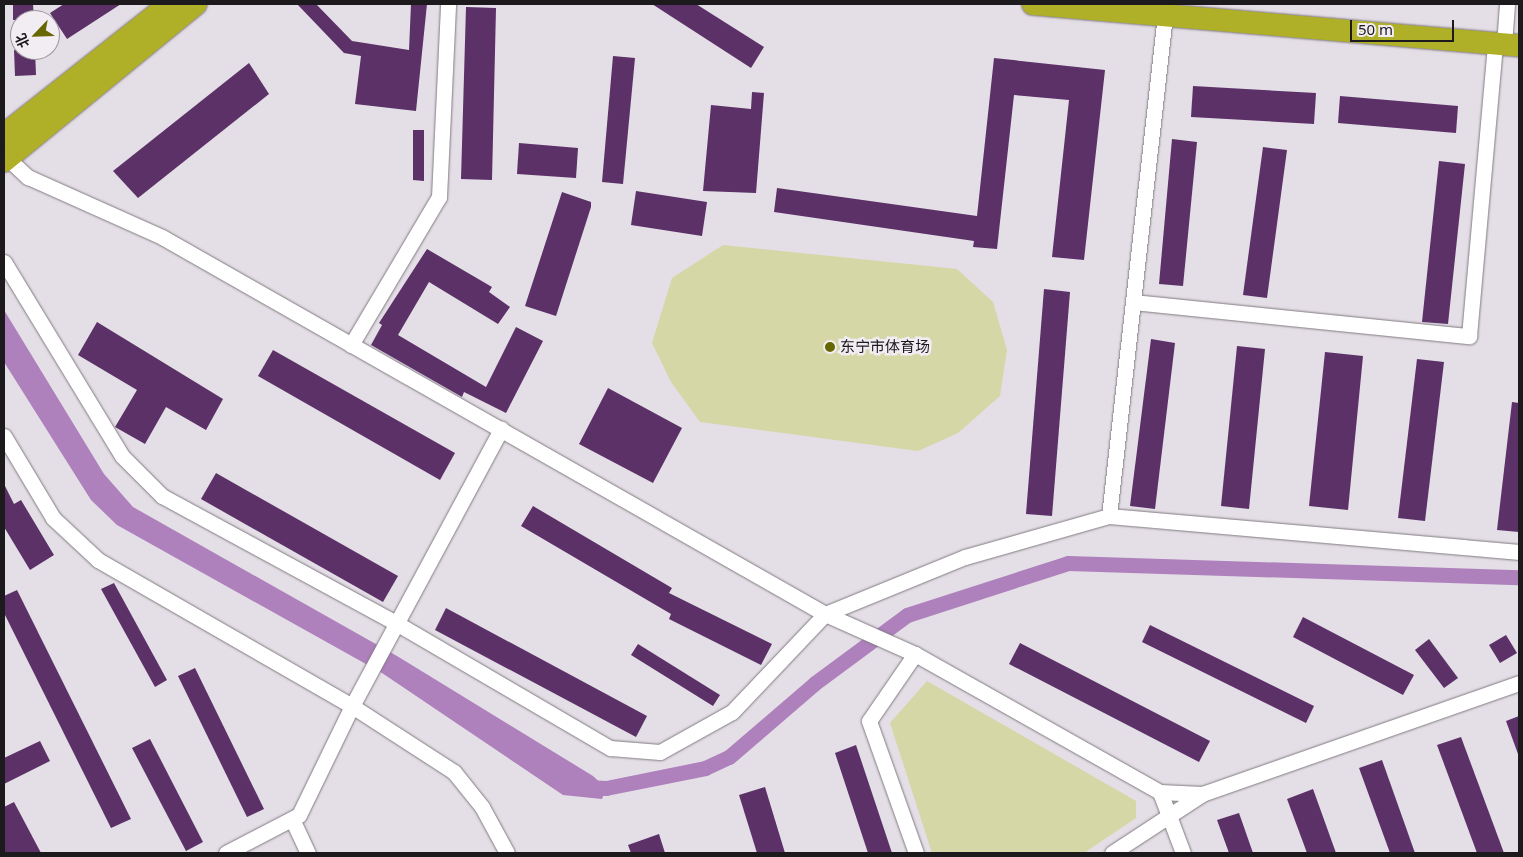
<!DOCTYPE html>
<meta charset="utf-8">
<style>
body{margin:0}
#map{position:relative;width:1523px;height:857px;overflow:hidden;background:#e4dee6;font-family:"Noto Sans","Noto Sans SC",sans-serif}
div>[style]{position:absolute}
.green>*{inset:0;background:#d5d7a6}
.water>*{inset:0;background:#ae80bc}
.canal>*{height:15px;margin:-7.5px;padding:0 7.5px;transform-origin:7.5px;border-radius:7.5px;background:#ae80bc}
.building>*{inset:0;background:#5b3168}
.roads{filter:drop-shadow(0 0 1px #807a81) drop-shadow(0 0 1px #807a81)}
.minor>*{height:15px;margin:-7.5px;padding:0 7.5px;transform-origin:7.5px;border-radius:7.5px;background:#fff}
.highway>*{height:22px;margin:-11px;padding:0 11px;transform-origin:11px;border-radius:11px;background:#afb027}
.dots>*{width:14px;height:14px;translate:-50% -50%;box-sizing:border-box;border:2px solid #f2ecf3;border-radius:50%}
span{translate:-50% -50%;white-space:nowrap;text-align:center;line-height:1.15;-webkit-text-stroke:5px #f2ecf3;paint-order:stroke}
.poi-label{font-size:15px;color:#1c1a1d}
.left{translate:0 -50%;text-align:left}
.frame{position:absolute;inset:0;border:5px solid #1c1a1d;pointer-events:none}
.north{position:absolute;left:10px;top:10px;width:50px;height:50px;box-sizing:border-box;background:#f2ecf3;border:1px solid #9c989d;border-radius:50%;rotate:246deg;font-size:14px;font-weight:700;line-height:20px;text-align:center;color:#1c1a1d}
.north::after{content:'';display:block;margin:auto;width:18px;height:22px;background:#666701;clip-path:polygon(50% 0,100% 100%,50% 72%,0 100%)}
.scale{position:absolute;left:1350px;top:20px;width:104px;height:22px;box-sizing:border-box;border:2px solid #1c1a1d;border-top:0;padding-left:6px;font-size:15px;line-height:18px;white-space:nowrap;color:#1c1a1d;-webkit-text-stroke:4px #f2ecf3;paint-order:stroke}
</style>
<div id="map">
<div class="green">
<div style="clip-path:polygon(723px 245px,957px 269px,993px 302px,1007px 350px,1000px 396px,958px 433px,918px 451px,700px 422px,671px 382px,652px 343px,672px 278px)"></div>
<div style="clip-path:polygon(927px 681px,1136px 801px,1136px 818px,1084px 853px,932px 853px,890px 723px)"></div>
</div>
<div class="water">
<div style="clip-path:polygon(4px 310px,104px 474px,133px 507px,397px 656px,593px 776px,606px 788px,602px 799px,563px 795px,382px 673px,117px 525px,91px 500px,4px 362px)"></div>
</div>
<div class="canal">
<div style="left:586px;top:787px;width:20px;rotate:3deg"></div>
<div style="left:606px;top:788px;width:101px;rotate:-11.4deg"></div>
<div style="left:705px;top:768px;width:26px;rotate:-25deg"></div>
<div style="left:729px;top:757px;width:113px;rotate:-40.7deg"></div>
<div style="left:815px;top:683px;width:114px;rotate:-36.5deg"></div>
<div style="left:907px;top:615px;width:169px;rotate:-17.9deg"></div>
<div style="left:1068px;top:563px;width:451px;rotate:1.8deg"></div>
</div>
<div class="building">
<div style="clip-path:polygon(13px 4px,33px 4px,34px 20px,13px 20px)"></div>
<div style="clip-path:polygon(64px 4px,121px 4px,67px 39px,50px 13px)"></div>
<div style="clip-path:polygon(297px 4px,316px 4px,352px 41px,409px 50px,411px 4px,427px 4px,416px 111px,355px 104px,361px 56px,344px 53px)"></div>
<div style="clip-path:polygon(652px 4px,696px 4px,764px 47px,751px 68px)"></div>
<div style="clip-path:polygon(466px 7px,496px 8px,492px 180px,461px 179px)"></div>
<div style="clip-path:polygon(14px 50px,35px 50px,36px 75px,15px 76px)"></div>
<div style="clip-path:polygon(613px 56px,635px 58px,623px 184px,602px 182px)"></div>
<div style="clip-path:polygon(994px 58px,1105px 70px,1084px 260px,1052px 257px,1069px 100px,1014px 95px,997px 249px,973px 247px,974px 241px,774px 212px,777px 188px,977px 216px)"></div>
<div style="clip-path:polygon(249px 63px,269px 94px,138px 198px,113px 171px)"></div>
<div style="clip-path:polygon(1193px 86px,1316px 93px,1314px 124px,1191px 117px)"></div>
<div style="clip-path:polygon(752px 92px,764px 93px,756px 193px,703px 191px,711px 105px,751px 109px)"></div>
<div style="clip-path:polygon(1340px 96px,1458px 106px,1456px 133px,1338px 123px)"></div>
<div style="clip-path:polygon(413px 130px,424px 130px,424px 181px,413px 180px)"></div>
<div style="clip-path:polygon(1172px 139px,1197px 142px,1183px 286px,1159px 284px)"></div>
<div style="clip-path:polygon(519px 143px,578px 148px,576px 178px,517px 174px)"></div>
<div style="clip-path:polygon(1263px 147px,1287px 150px,1267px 298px,1243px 295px)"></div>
<div style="clip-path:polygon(1439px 161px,1465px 164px,1448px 324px,1422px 322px)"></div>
<div style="clip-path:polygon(636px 191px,707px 202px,702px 236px,631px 225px)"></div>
<div style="clip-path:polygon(562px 192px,591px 202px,591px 207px,556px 316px,525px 306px)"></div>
<div style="clip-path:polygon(427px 249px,492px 287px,489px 292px,510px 307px,498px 324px,429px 282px,398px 335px,486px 387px,516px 327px,543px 341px,506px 413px,464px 392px,462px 397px,371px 345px,382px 325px,379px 323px)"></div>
<div style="clip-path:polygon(1044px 289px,1070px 292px,1052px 516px,1026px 514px)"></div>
<div style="clip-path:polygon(97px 322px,223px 399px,206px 430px,166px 407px,145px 444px,115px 427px,137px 390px,78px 355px)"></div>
<div style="clip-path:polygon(1151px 339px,1175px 343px,1155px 509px,1130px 506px)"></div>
<div style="clip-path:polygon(1237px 346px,1265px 349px,1249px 509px,1221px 506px)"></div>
<div style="clip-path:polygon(273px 350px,455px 453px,440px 480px,258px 376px)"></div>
<div style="clip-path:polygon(1325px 352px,1363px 356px,1348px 510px,1309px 506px)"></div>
<div style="clip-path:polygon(1417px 359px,1444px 362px,1425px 521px,1398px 518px)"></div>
<div style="clip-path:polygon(608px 388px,682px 428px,653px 483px,579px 444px)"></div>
<div style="clip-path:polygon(1512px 402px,1519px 403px,1519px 532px,1497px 530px)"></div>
<div style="clip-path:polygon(216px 473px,398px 576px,383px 602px,201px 499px)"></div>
<div style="clip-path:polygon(4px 484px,14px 504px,21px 500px,54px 555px,30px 570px,4px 527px)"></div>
<div style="clip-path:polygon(533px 506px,672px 588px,669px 593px,772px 644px,761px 665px,669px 619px,671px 614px,521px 526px)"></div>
<div style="clip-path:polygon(114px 583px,167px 680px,155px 687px,101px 589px)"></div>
<div style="clip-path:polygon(17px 590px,131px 819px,111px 828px,4px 613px,4px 596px)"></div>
<div style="clip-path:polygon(446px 608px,647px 716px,636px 737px,435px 630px)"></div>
<div style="clip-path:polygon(1303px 617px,1414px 675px,1403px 695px,1293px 637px)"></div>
<div style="clip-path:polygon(1150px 625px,1314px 706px,1306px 723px,1142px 642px)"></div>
<div style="clip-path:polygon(1506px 635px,1517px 653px,1500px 663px,1489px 645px)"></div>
<div style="clip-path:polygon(1429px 639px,1458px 678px,1444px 688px,1415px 650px)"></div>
<div style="clip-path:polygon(1020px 643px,1210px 741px,1199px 762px,1009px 664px)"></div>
<div style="clip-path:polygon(638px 644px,720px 695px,713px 706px,631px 655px)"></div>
<div style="clip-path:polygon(195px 668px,264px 809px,247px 817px,178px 676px)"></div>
<div style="clip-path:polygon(1519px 716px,1519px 754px,1518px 754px,1506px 721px)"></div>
<div style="clip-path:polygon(1461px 737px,1504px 853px,1477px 853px,1437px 745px)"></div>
<div style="clip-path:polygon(150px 739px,203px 842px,186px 851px,132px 748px)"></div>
<div style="clip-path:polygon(40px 741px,50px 761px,4px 784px,4px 758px)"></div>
<div style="clip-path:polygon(856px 745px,892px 853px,868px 853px,835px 753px)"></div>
<div style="clip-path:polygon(1382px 760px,1415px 853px,1390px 853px,1359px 768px)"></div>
<div style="clip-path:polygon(765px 787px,785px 853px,757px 853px,739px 795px)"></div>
<div style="clip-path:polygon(1313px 789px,1336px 853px,1307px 853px,1287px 799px)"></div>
<div style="clip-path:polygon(14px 802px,41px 853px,4px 853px,4px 807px)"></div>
<div style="clip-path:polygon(1239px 813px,1253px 853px,1229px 853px,1217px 820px)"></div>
<div style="clip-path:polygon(659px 834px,665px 853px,631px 853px,628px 845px)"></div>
</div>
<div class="roads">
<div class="minor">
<div style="left:1504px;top:45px;width:41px;rotate:-85.8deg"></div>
<div style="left:4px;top:155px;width:33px;rotate:43deg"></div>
<div style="left:28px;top:177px;width:147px;rotate:24.1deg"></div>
<div style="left:162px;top:237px;width:763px;rotate:29.62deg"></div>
<div style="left:825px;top:614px;width:98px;rotate:24deg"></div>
<div style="left:915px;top:654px;width:281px;rotate:29.4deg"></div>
<div style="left:1160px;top:792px;width:42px;rotate:2.7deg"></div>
<div style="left:4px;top:262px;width:227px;rotate:58.7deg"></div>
<div style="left:122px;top:456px;width:57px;rotate:45deg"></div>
<div style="left:162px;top:496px;width:266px;rotate:28.5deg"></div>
<div style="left:396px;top:623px;width:248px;rotate:30.3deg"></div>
<div style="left:610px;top:748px;width:50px;rotate:4.6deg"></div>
<div style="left:660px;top:752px;width:82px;rotate:-29.1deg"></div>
<div style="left:732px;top:712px;width:135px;rotate:-46.5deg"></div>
<div style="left:825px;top:614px;width:151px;rotate:-22.2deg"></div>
<div style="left:965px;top:557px;width:150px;rotate:-15.9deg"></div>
<div style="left:1109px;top:516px;width:412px;rotate:5deg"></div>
<div style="left:1133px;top:302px;width:338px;rotate:5.8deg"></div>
<div style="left:1469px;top:336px;width:293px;rotate:-84.9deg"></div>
<div style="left:351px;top:345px;width:172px;rotate:-59.3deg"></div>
<div style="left:439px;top:197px;width:193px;rotate:-87.3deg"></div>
<div style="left:4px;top:436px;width:96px;rotate:59.1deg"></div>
<div style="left:53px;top:518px;width:62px;rotate:43deg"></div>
<div style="left:98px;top:560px;width:293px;rotate:29.9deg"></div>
<div style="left:352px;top:706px;width:121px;rotate:32.9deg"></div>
<div style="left:454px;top:772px;width:45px;rotate:51.3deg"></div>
<div style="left:482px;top:807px;width:52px;rotate:61.5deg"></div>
<div style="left:1109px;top:516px;width:504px;rotate:-83.62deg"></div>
<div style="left:915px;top:654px;width:81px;rotate:124.5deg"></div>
<div style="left:869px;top:721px;width:140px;rotate:70.4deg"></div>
<div style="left:1160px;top:792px;width:65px;rotate:69.3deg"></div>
<div style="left:292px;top:819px;width:38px;rotate:65deg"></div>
<div style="left:226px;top:853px;width:82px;rotate:-27.5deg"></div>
<div style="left:299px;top:815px;width:121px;rotate:-64.1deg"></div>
<div style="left:352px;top:706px;width:315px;rotate:-61.7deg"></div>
<div style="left:1112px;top:853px;width:108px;rotate:-33.2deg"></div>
<div style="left:1202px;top:794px;width:336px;rotate:-19.3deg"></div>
</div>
<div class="highway">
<div style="left:1033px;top:4px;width:488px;rotate:4.9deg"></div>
<div style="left:4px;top:135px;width:211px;rotate:-38.3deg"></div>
<div style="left:4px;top:161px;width:248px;rotate:-39.3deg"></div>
</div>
</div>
<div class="dots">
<div style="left:830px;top:347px;background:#666701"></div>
</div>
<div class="poi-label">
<span class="left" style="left:840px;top:347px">东宁市体育场</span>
</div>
<div class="frame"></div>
<div class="north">北</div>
<div class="scale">50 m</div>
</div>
